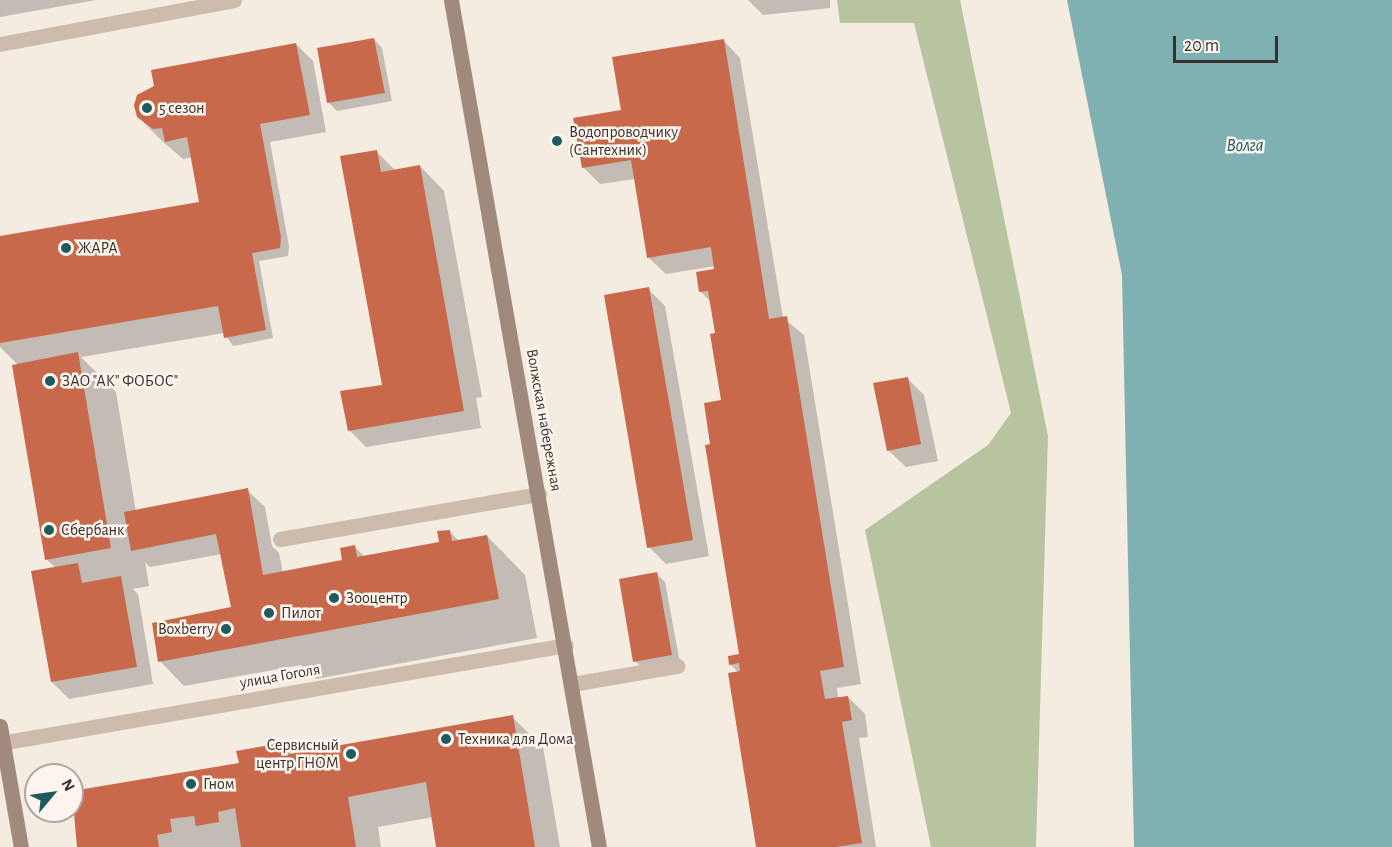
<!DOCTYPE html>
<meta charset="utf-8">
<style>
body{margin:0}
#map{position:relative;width:1392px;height:847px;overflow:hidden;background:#f4ebe1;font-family:"Alegreya Sans",sans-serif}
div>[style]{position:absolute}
.green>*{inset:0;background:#b8c4a0}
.water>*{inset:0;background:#7fb0b2}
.shadow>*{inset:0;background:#0003}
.building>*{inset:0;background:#c8694b}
.lane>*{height:15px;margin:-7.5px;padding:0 7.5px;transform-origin:7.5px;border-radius:7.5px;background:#cdbbac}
.street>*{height:15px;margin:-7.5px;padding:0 7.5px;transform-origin:7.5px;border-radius:7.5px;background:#cdbbac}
.secondary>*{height:15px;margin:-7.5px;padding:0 7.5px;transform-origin:7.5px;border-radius:7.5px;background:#a18a7d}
.dots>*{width:16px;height:16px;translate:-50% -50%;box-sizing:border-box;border:3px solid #fbf5ee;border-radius:50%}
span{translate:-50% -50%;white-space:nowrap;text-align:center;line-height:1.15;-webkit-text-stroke:5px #fbf5ee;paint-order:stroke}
.poi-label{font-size:16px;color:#3b302b}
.left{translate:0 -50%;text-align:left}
.right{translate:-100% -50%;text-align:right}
.street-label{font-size:16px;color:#3b302b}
.water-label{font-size:18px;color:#1f5a5e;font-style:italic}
.north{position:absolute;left:24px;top:763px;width:60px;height:60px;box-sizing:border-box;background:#fbf5ee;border:2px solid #aea6a0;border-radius:50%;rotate:61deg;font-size:16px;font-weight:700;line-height:24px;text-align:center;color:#3b302b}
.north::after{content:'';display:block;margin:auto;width:21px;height:27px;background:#1f5a5e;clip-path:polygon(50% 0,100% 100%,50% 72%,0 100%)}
.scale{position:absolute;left:1173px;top:36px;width:105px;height:27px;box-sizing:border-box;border:3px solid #3b302b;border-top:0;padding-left:8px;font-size:18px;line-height:21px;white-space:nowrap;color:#3b302b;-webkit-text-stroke:4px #fbf5ee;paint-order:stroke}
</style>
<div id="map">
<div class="green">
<div style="clip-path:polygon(837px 0,960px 0,1048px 436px,1036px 847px,931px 847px,865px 530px,988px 445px,1011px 413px,914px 23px,840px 23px)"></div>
</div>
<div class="water">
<div style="clip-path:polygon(1067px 0,1392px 0,1392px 847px,1134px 847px,1122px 275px)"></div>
</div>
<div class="shadow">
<div style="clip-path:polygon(0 0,96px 0,0 17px)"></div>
<div style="clip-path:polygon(748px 0,830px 0,830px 8px,763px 15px)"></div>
<div style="clip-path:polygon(374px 39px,382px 48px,392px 101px,337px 111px,329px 103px)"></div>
<div style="clip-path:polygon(723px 40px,740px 58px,783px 318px,804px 335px,861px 684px,837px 688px,838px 699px,848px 697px,865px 714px,868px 737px,859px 738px,876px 847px,758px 847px,739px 673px,730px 664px,741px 656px,712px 446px,723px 401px,712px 303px,701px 292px,715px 266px,666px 274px,648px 257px,636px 179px,600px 184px,583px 167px,623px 111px)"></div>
<div style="clip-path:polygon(296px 44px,313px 61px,326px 132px,270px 142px,289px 246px,288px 256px,259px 261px,273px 338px,233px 346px,224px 333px,81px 357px,116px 392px,136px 512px,247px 490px,265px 507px,272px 546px,279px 553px,283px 573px,344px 561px,355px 547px,365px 557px,440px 543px,450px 532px,459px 541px,487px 536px,525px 575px,537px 638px,316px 679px,301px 665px,184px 686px,160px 661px,232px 608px,222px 554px,150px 567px,145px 562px,149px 586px,133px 589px,138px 594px,153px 684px,69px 699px,52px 682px,56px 568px,46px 559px,18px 365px,0 347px,0 237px,201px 203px,193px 157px,183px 159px,162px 141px,144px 123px,135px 105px)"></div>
<div style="clip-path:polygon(376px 151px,396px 171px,420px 166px,444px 191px,482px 397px,476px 398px,481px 428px,366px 447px,349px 430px,385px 386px)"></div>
<div style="clip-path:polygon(648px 289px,665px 306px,709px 556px,666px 564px,649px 547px)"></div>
<div style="clip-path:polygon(907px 378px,924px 395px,938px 461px,906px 467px,888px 450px)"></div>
<div style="clip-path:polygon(657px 574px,665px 582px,680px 663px,643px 669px,635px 661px)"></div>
<div style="clip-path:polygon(512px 717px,543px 747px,560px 847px,437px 847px,433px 817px,378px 827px,381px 847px,79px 847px,72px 793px,241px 765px,282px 744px,293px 755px)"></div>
</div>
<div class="building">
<div style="clip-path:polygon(374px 38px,385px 93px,327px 103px,317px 48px)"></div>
<div style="clip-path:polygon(724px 39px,769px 319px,787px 316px,844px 667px,820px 671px,825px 699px,848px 696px,852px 720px,842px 722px,862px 843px,836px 847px,756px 847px,728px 673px,740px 671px,739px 663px,729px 665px,728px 656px,739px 654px,705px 445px,710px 444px,704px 403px,721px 400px,710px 334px,715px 333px,708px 291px,699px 292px,696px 272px,714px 269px,711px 247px,647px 258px,631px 160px,582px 168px,573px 118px,621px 110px,612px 57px)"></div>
<div style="clip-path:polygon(296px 43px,310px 115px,260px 124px,281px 237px,280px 248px,252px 253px,266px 330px,224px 338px,218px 306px,0 343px,0 236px,199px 202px,187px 137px,165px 142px,162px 128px,153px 129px,137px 117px,134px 105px,137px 95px,154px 86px,151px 70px)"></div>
<div style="clip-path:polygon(377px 150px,381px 172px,420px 165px,464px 411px,348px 431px,340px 391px,382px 385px,340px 156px)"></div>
<div style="clip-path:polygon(649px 287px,693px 540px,647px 548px,604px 295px)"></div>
<div style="clip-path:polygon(78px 352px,111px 548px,45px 560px,12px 365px)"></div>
<div style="clip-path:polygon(908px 377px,921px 444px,887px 451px,873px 383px)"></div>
<div style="clip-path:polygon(248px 488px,263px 575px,342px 560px,340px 548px,355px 545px,357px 557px,439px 542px,437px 531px,450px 530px,452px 541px,487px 535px,499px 599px,158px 662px,152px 623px,231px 607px,216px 534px,131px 551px,124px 512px)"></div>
<div style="clip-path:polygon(78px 563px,82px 583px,121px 576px,137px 667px,51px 682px,31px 571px)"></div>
<div style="clip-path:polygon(657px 572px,672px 655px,633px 662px,619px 579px)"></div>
<div style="clip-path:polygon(513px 715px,535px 847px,436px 847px,426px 782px,348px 797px,356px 847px,241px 847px,235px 808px,218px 812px,219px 822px,196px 826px,194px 816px,170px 819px,172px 832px,157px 835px,159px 847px,77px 847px,72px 791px,239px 763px,236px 751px,282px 743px,284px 755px)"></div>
</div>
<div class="lane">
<div style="left:280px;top:539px;width:263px;rotate:-9.9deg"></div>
<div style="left:572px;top:684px;width:107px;rotate:-9.7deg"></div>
</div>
<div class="street">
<div style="left:0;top:44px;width:238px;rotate:-10.6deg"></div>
<div style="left:0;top:743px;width:574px;rotate:-9.82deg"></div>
</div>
<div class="secondary">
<div style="left:451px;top:0;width:860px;rotate:80.09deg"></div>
<div style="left:0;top:726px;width:123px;rotate:80.2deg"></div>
</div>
<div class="dots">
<div style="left:147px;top:108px;background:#1f5a5e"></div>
<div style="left:557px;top:141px;background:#1f5a5e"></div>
<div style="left:66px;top:248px;background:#1f5a5e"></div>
<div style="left:50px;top:381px;background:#1f5a5e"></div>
<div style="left:49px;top:530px;background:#1f5a5e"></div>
<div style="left:334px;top:598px;background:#1f5a5e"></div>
<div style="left:269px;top:613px;background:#1f5a5e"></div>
<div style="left:226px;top:629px;background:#1f5a5e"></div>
<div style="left:446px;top:739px;background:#1f5a5e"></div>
<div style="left:351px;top:754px;background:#1f5a5e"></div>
<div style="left:191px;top:784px;background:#1f5a5e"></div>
</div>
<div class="poi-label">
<span class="left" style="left:159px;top:108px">5 сезон</span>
<span class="left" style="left:569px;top:141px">Водопроводчику<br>(Сантехник)</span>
<span class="left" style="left:78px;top:248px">ЖАРА</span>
<span class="left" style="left:62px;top:381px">ЗАО "АК" ФОБОС"</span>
<span class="left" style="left:61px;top:530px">Сбербанк</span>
<span class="left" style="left:346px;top:598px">Зооцентр</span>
<span class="left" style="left:281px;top:613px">Пилот</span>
<span class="right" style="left:214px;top:629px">Boxberry</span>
<span class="left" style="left:458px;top:739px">Техника для Дома</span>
<span class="right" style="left:339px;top:754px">Сервисный<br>центр ГНОМ</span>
<span class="left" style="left:203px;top:784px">Гном</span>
</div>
<div class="street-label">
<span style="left:544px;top:420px;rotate:80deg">Волжская набережная</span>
<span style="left:280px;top:676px;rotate:-10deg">улица Гоголя</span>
</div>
<div class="water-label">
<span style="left:1245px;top:146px">Волга</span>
</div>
<div class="north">N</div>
<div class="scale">20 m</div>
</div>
